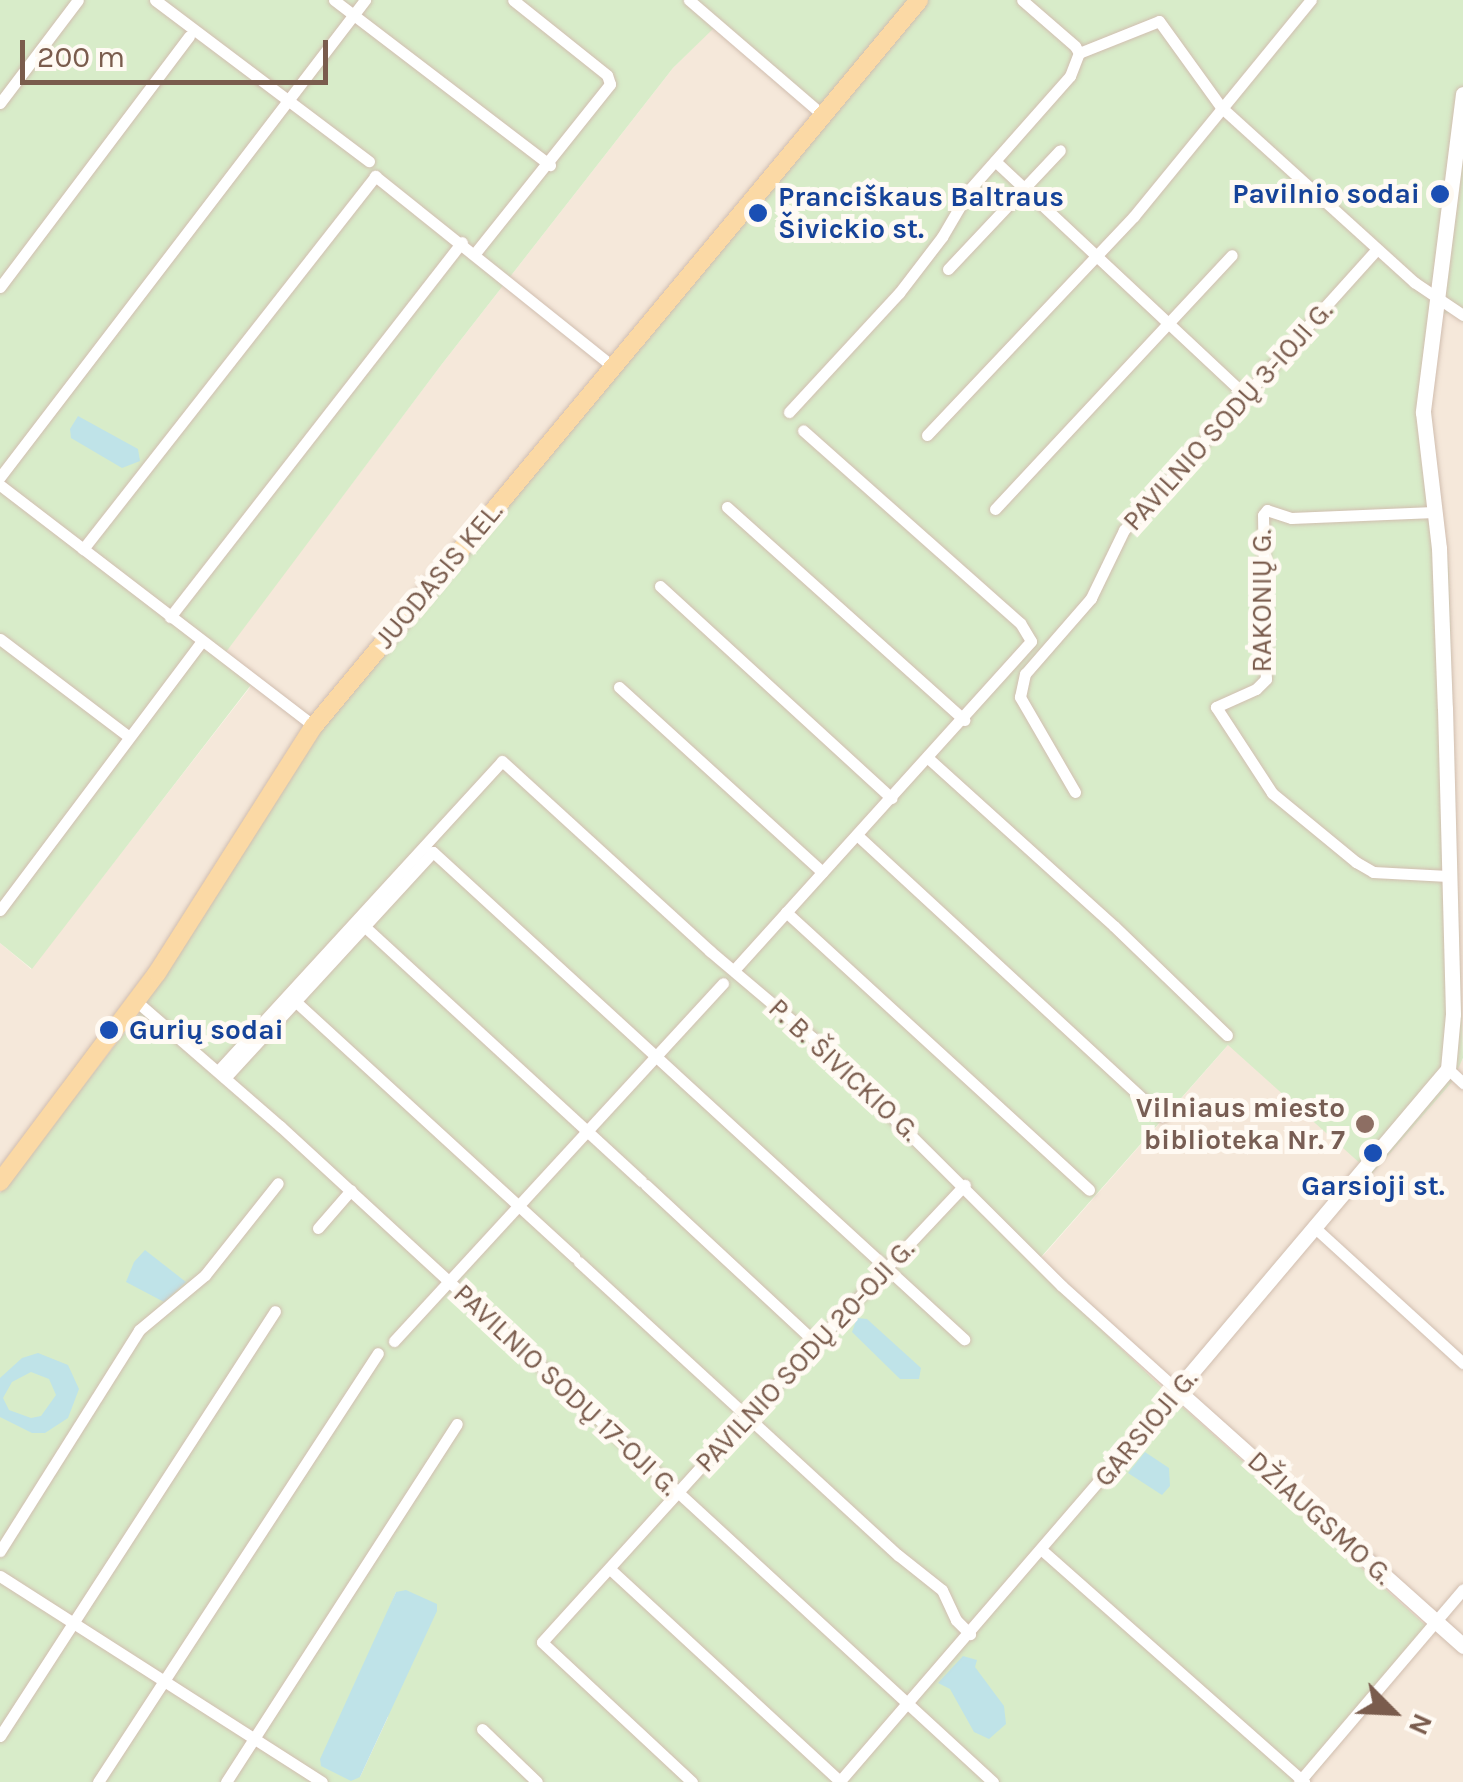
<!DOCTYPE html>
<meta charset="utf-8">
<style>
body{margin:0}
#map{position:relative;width:1463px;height:1782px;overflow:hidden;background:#fdf6ec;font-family:Karla,sans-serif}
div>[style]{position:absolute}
.residential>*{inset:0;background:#f5e8da}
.green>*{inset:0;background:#d8ecc9}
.water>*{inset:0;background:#bfe3e8}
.roads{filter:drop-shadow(0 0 2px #d1beb0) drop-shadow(0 0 2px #d1beb0)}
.street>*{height:11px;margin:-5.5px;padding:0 5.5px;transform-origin:5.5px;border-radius:5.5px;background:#fff}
.secondary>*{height:15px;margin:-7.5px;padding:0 7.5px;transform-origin:7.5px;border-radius:7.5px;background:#fff}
.primary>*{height:18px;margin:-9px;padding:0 9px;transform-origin:9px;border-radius:9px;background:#fbd9a5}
.dots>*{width:28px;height:28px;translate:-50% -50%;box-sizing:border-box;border:5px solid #fffaf3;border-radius:50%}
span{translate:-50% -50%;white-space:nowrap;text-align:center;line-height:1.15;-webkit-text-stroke:10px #fffaf3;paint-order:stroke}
.transit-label{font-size:28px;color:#164399;font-weight:700}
.right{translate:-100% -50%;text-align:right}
.left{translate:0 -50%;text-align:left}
.street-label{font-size:28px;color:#7a5c4d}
.education-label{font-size:28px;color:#785e54;font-weight:700}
.north{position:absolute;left:1343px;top:1662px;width:100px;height:100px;-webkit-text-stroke:8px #fffaf3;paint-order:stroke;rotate:114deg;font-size:28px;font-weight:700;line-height:40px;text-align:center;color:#7a5c4d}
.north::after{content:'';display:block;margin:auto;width:35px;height:45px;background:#7a5c4d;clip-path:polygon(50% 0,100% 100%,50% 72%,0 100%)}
.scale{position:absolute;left:20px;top:40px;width:308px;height:45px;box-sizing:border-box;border:5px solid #7a5c4d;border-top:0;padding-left:12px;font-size:30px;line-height:35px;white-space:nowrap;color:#7a5c4d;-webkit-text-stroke:8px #fffaf3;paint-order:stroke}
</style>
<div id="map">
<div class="residential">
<div style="clip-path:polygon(714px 27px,817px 115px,284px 756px,153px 966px,0 1172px,0 943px,31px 969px,251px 686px,219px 660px,442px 364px,673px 68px)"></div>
<div style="clip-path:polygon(1453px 313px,1463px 322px,1463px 1782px,1308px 1782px,1178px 1403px,1034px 1266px,1229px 1044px,1372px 1173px,1463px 1059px,1449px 569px,1431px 410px,1440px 314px)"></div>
</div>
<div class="green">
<div style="clip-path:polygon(0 0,911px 0,817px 115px,715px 27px,673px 68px,442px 364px,220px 660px,251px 685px,32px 969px,0 943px)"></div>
<div style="clip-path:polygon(evenodd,926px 0,1463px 0,1463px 322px,1453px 313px,1440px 314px,1431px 410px,1449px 569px,1463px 1058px,1452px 1082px,1372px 1174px,1228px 1045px,1034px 1265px,1178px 1403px,1433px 1632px,1308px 1782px,0 1782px,0 1193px,137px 1017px,298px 756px,926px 0,396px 1592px,388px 1717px,360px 1777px,376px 1641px,396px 1592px)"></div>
</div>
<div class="water">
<div style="clip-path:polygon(78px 416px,138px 449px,140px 461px,122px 468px,71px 438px,70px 429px)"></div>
<div style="clip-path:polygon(145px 1250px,186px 1282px,164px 1302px,126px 1282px,134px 1262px)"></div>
<div style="clip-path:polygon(857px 1318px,867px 1319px,921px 1368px,919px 1379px,900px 1379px,852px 1332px)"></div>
<div style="clip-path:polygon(evenodd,38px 1353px,68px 1365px,79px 1389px,68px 1418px,45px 1433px,32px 1433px,0 1417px,0 1378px,22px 1358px,38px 1353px,31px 1372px,49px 1379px,56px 1395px,41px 1416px,31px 1418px,9px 1410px,3px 1398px,12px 1382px,31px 1372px)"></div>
<div style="clip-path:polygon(1145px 1452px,1169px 1468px,1170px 1486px,1162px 1495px,1128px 1473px)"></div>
<div style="clip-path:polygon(406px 1590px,437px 1604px,437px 1611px,360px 1777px,351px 1781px,321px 1766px,320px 1759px,396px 1592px)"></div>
<div style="clip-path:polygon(963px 1656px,977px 1660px,975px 1667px,1004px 1706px,1006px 1724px,989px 1739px,974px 1732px,950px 1689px,938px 1683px)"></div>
</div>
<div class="roads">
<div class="street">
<div style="left:155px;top:0;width:268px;rotate:37deg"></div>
<div style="left:334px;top:0;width:272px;rotate:37.4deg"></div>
<div style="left:689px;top:0;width:178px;rotate:40.7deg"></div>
<div style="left:1079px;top:53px;width:86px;rotate:-21.8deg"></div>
<div style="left:1159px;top:21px;width:106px;rotate:54.2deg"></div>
<div style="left:1221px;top:107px;width:261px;rotate:42.2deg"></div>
<div style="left:1414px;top:282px;width:59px;rotate:34deg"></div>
<div style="left:0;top:103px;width:129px;rotate:-52.9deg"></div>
<div style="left:995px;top:161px;width:342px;rotate:43.1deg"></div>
<div style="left:476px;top:252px;width:215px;rotate:-51.4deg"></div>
<div style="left:610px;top:84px;width:9px;rotate:-108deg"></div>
<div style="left:607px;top:75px;width:120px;rotate:-141.4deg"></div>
<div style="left:948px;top:269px;width:163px;rotate:-46.7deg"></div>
<div style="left:0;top:287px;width:314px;rotate:-53deg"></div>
<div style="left:789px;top:412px;width:162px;rotate:-47.3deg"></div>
<div style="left:899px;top:293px;width:71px;rotate:-52.5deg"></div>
<div style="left:942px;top:237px;width:56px;rotate:-59.7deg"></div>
<div style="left:970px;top:189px;width:151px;rotate:-48.5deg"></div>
<div style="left:1070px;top:76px;width:25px;rotate:-69deg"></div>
<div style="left:1079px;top:53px;width:8px;rotate:-120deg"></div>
<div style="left:1075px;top:46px;width:70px;rotate:-139deg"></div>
<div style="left:927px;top:435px;width:301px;rotate:-46.6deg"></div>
<div style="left:1134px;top:216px;width:279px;rotate:-50.7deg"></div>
<div style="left:0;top:477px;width:601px;rotate:-52.58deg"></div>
<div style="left:0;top:485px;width:396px;rotate:37.5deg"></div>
<div style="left:727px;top:507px;width:319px;rotate:41.9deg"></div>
<div style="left:995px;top:509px;width:347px;rotate:-47deg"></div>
<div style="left:1434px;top:512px;width:143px;rotate:177.6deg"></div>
<div style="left:1291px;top:518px;width:25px;rotate:-162deg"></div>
<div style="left:1267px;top:510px;width:6px;rotate:129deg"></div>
<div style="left:1263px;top:515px;width:164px;rotate:89deg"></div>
<div style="left:1266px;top:679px;width:14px;rotate:135deg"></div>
<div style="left:1256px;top:689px;width:44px;rotate:155.8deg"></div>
<div style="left:1216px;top:707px;width:103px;rotate:56.9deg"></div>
<div style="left:1272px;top:793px;width:109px;rotate:39.4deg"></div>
<div style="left:1356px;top:862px;width:20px;rotate:30deg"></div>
<div style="left:1373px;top:872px;width:75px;rotate:3.1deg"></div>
<div style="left:83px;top:549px;width:474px;rotate:-51.9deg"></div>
<div style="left:375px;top:176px;width:307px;rotate:38.7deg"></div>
<div style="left:660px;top:586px;width:314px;rotate:42.5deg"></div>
<div style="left:170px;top:617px;width:475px;rotate:-52.1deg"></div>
<div style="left:0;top:639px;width:162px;rotate:37.2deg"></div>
<div style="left:619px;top:687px;width:275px;rotate:42.3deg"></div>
<div style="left:928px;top:758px;width:251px;rotate:42.1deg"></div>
<div style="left:1114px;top:926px;width:157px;rotate:44deg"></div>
<div style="left:1075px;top:792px;width:110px;rotate:-120.1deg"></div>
<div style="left:1020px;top:697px;width:24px;rotate:-78deg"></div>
<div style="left:1025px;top:674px;width:101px;rotate:-49deg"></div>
<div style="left:1091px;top:598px;width:76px;rotate:-64.1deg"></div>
<div style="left:1124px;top:530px;width:378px;rotate:-48deg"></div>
<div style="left:857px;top:835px;width:415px;rotate:42.7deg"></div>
<div style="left:0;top:910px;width:336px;rotate:-53.1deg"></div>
<div style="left:786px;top:912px;width:411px;rotate:42.5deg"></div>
<div style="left:364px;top:926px;width:377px;rotate:42.6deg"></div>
<div style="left:734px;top:970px;width:443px;rotate:-47.9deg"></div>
<div style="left:1031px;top:641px;width:21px;rotate:-121deg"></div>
<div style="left:1020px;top:623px;width:290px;rotate:-138.4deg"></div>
<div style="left:136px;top:1001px;width:191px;rotate:41deg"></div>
<div style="left:280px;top:1126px;width:969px;rotate:42.62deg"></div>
<div style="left:295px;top:1001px;width:379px;rotate:42.5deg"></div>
<div style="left:1448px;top:1069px;width:21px;rotate:43deg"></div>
<div style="left:218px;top:1071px;width:420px;rotate:-47.5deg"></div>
<div style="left:502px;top:761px;width:282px;rotate:42.4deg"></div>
<div style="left:710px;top:951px;width:135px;rotate:40.2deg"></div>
<div style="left:813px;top:1038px;width:351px;rotate:44.9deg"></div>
<div style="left:1062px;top:1286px;width:155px;rotate:42.1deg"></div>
<div style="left:1177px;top:1390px;width:518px;rotate:130.77deg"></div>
<div style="left:225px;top:1078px;width:307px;rotate:-47.4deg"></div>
<div style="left:433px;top:852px;width:721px;rotate:42.53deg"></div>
<div style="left:646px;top:1185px;width:231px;rotate:42.9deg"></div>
<div style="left:1314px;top:1227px;width:202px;rotate:42.4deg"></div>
<div style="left:318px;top:1228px;width:50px;rotate:-49deg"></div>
<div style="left:579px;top:1262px;width:433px;rotate:42.6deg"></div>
<div style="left:898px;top:1555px;width:56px;rotate:38.5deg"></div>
<div style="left:942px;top:1590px;width:33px;rotate:65deg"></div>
<div style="left:956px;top:1620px;width:20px;rotate:45deg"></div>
<div style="left:394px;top:1341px;width:486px;rotate:-47.4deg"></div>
<div style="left:0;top:1551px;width:261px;rotate:-57.8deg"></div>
<div style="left:139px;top:1330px;width:86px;rotate:-39.8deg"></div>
<div style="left:205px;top:1275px;width:117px;rotate:-51.6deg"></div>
<div style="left:1043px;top:1551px;width:349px;rotate:41.5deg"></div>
<div style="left:610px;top:1569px;width:314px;rotate:42.7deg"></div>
<div style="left:0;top:1576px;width:382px;rotate:32.6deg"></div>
<div style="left:482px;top:1729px;width:76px;rotate:43.9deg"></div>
<div style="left:0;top:1736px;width:506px;rotate:-57.09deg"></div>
<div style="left:98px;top:1782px;width:512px;rotate:-56.87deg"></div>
<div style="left:226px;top:1782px;width:426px;rotate:-57.2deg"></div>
<div style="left:692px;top:1782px;width:205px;rotate:-137deg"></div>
<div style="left:542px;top:1642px;width:304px;rotate:-47.8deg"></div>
<div style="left:746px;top:1417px;width:319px;rotate:-46.7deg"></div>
<div style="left:1299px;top:1782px;width:253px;rotate:-49.6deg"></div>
</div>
<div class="secondary">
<div style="left:1463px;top:94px;width:321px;rotate:97.2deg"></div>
<div style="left:1423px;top:412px;width:137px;rotate:83.3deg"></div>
<div style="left:1439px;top:548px;width:160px;rotate:87.9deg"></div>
<div style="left:1445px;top:708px;width:306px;rotate:88.5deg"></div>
<div style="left:1453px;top:1014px;width:55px;rotate:95.2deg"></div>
<div style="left:1448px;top:1069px;width:420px;rotate:130.2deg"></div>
<div style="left:1177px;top:1390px;width:384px;rotate:41.8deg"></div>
</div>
<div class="primary">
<div style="left:0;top:1182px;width:261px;rotate:-53.1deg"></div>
<div style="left:157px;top:973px;width:293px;rotate:-57.6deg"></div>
<div style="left:314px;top:726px;width:945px;rotate:-50.19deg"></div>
</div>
</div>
<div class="dots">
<div style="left:1440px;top:194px;background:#1a4fb4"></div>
<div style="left:758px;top:213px;background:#1a4fb4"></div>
<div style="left:109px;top:1030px;background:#1a4fb4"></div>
<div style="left:1365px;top:1124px;background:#8d6e63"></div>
<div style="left:1373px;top:1153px;background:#1a4fb4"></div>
</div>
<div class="transit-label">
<span class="right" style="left:1420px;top:194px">Pavilnio sodai</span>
<span class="left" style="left:778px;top:213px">Pranciškaus Baltraus<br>Šivickio st.</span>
<span class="left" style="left:129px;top:1030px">Gurių sodai</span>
<span style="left:1373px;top:1186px">Garsioji st.</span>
</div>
<div class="street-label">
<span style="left:1228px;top:416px;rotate:-48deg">PAVILNIO SODŲ 3-IOJI G.</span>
<span style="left:439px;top:575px;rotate:-50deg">JUODASIS KEL.</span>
<span style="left:1262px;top:601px;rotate:-90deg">RAKONIŲ G.</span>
<span style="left:844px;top:1070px;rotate:43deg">P. B. ŠIVICKIO G.</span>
<span style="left:805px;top:1356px;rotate:-47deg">PAVILNIO SODŲ 20-OJI G.</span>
<span style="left:566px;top:1390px;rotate:43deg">PAVILNIO SODŲ 17-OJI G.</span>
<span style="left:1146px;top:1428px;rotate:-50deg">GARSIOJI G.</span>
<span style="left:1320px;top:1518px;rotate:42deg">DŽIAUGSMO G.</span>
</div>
<div class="education-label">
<span class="right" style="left:1345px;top:1124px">Vilniaus miesto<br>biblioteka Nr. 7</span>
</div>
<div class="north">N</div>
<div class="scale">200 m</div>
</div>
